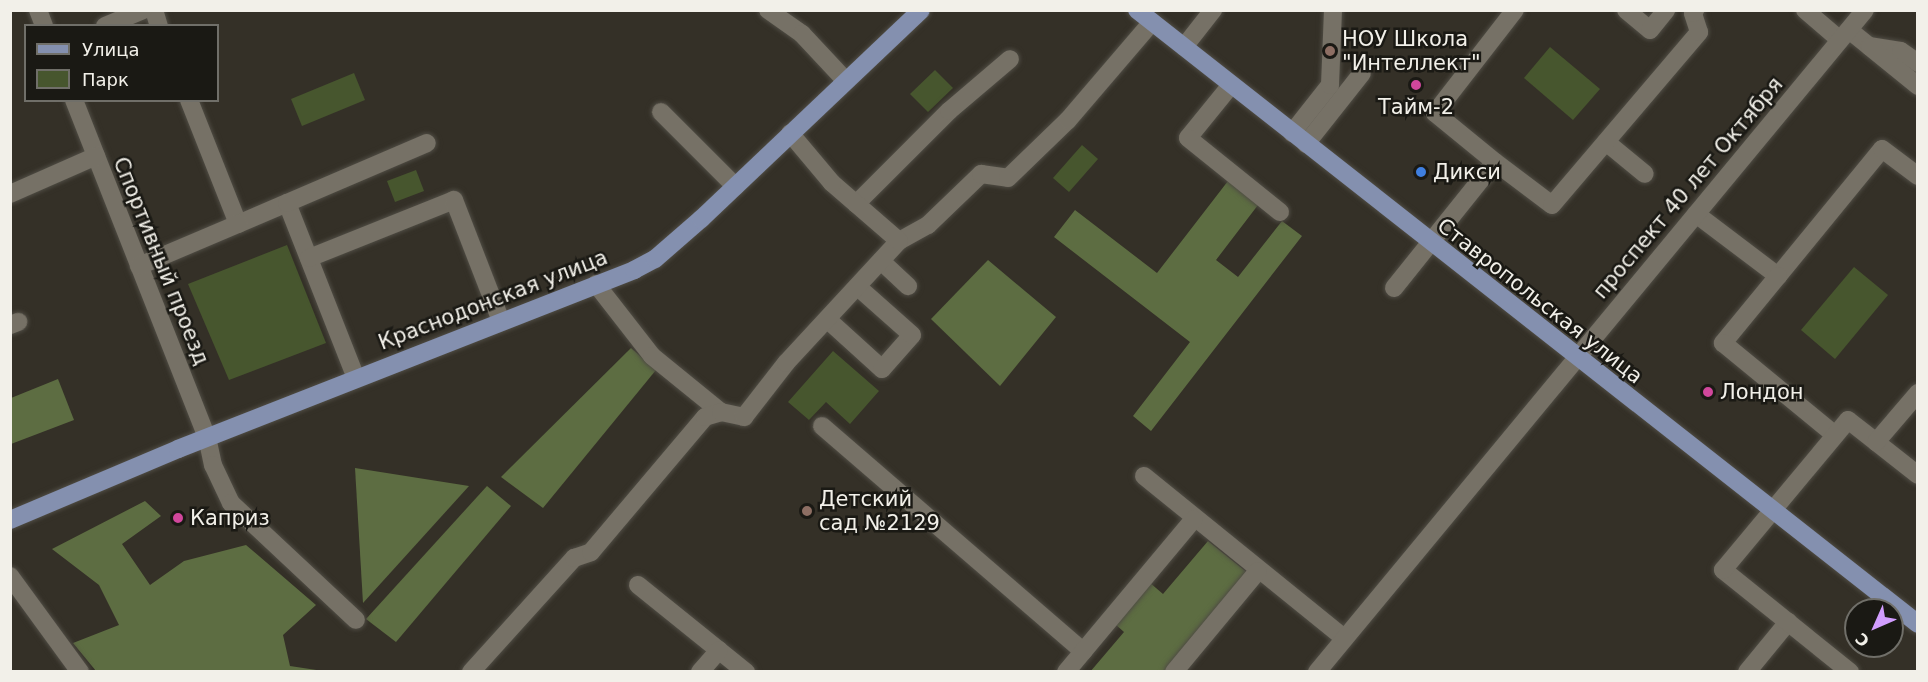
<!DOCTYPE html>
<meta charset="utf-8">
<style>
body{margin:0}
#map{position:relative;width:1928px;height:682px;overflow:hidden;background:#343027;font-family:"DejaVu Sans",sans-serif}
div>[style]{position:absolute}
.green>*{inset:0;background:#47562e}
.forest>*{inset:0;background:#5d6d42}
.roads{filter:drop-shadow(0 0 2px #4f4c44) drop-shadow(0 0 2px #4f4c44)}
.minor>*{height:18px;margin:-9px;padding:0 9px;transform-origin:9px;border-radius:9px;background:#767166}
.major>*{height:18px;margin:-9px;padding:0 9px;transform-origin:9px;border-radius:9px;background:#8490af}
.dots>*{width:16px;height:16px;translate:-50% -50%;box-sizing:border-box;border:3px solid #1a1914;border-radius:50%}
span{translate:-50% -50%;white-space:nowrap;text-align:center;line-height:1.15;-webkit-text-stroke:5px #1a1914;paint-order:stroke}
.poi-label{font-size:21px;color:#f2f0e9}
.left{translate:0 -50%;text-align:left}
.street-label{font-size:21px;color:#f2f0e9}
.frame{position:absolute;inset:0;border:12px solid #f2f0e9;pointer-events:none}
.legend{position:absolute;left:24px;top:24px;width:195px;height:78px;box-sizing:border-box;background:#1a1914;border:2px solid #706f69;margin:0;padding:8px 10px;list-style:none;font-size:18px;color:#f2f0e9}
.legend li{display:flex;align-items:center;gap:12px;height:30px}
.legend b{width:30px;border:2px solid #706f69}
.north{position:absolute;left:1844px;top:598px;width:60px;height:60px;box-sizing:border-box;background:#1a1914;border:2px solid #706f69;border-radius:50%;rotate:225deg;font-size:16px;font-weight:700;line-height:24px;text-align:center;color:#f2f0e9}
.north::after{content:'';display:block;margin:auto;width:21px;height:27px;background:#d19dfe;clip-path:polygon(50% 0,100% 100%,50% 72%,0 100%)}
</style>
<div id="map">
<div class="green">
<div style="clip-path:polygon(1550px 47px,1600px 89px,1573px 120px,1524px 78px)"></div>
<div style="clip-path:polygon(935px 70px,953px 88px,928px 112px,910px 94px)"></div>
<div style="clip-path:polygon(354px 73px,365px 100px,302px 126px,291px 99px)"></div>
<div style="clip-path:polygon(1082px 145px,1098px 159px,1069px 192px,1053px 178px)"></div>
<div style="clip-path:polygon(416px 170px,424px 191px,395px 202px,387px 181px)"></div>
<div style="clip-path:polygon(287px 245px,326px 343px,229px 380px,188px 284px)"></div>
<div style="clip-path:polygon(1854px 267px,1888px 295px,1835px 359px,1801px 330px)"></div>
<div style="clip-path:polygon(833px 351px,879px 391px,850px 424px,826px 402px,809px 420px,788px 402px)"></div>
</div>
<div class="forest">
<div style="clip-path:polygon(1228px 181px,1258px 205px,1216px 260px,1238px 277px,1282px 221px,1302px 236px,1151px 431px,1133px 416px,1190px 342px,1054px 237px,1075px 210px,1157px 273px)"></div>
<div style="clip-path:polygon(988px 260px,1056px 317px,1000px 386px,931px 319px)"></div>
<div style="clip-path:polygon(631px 348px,656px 370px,543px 508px,501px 477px)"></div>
<div style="clip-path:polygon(58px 379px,74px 420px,11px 444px,11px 398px)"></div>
<div style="clip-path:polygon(355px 468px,469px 486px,363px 603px)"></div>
<div style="clip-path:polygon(487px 486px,511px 506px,396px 642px,366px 619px)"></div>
<div style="clip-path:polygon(145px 501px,161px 516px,122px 544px,150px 585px,184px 561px,246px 545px,316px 605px,283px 635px,290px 666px,323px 671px,96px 671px,73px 643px,119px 625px,99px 585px,52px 549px)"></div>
<div style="clip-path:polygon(1208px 541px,1249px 574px,1167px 671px,1090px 672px,1124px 632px,1115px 624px,1149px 582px,1163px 594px)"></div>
</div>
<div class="roads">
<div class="minor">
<div style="left:38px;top:10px;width:17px;rotate:69deg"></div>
<div style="left:154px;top:10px;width:17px;rotate:73deg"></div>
<div style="left:768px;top:10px;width:42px;rotate:35.2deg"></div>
<div style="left:802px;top:34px;width:64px;rotate:46.9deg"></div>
<div style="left:1626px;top:10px;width:31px;rotate:40deg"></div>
<div style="left:1650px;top:30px;width:26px;rotate:-51deg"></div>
<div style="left:1805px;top:10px;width:46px;rotate:40.6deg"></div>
<div style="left:105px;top:26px;width:41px;rotate:-22.8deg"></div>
<div style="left:1849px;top:30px;width:26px;rotate:39deg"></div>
<div style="left:1869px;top:46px;width:32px;rotate:9deg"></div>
<div style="left:1901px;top:51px;width:21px;rotate:35deg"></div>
<div style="left:1184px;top:47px;width:47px;rotate:-51.9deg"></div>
<div style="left:1870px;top:47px;width:62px;rotate:39.1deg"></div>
<div style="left:1231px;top:85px;width:68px;rotate:129.1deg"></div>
<div style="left:1188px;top:138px;width:118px;rotate:38.8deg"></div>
<div style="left:74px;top:100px;width:362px;rotate:68.5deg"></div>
<div style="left:207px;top:437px;width:29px;rotate:78deg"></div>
<div style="left:213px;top:465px;width:42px;rotate:64.7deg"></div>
<div style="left:231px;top:503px;width:171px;rotate:43.1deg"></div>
<div style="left:189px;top:100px;width:133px;rotate:68.4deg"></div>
<div style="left:238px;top:224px;width:53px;rotate:-23.2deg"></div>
<div style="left:287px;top:203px;width:188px;rotate:68.5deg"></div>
<div style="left:661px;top:112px;width:105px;rotate:45deg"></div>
<div style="left:1292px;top:133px;width:61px;rotate:-51.6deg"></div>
<div style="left:1330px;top:85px;width:75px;rotate:-87.7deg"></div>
<div style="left:1606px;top:142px;width:50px;rotate:39.4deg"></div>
<div style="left:1306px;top:144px;width:90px;rotate:-51.7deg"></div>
<div style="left:1495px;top:162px;width:71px;rotate:37deg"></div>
<div style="left:1552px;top:205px;width:227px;rotate:-49.6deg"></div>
<div style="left:1699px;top:32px;width:20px;rotate:-108deg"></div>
<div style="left:1693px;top:13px;width:4px;rotate:-56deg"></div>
<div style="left:10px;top:194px;width:94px;rotate:-23.8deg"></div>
<div style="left:287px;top:203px;width:152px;rotate:-23.2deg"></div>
<div style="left:856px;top:204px;width:132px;rotate:-45deg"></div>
<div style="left:949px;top:111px;width:80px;rotate:-40.4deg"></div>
<div style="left:1696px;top:214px;width:103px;rotate:37.1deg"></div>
<div style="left:1778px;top:276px;width:164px;rotate:-50.7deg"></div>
<div style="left:1882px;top:149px;width:45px;rotate:36.9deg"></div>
<div style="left:899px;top:241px;width:33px;rotate:-29deg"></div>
<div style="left:928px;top:225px;width:74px;rotate:-43.9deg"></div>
<div style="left:981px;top:174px;width:27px;rotate:8deg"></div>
<div style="left:1008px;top:178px;width:83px;rotate:-44deg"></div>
<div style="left:1068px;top:120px;width:129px;rotate:-49.4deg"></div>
<div style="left:309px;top:258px;width:156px;rotate:-21.8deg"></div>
<div style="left:454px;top:200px;width:130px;rotate:68.8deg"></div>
<div style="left:881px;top:261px;width:37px;rotate:43deg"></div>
<div style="left:139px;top:266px;width:108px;rotate:-23deg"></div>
<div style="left:1778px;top:276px;width:87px;rotate:129.4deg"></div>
<div style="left:1723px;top:343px;width:145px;rotate:39.4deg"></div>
<div style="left:596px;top:284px;width:91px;rotate:52.1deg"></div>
<div style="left:652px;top:356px;width:89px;rotate:39.1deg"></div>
<div style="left:1394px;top:288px;width:161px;rotate:-51.3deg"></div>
<div style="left:1495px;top:162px;width:77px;rotate:-140.8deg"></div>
<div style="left:1435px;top:113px;width:130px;rotate:-52.2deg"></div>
<div style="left:828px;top:320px;width:73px;rotate:42.2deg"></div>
<div style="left:882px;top:369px;width:45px;rotate:-48.6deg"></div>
<div style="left:912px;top:335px;width:72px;rotate:-138.4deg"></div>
<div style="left:10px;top:325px;width:9px;rotate:-21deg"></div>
<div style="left:822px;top:426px;width:345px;rotate:40.8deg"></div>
<div style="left:1876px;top:442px;width:53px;rotate:38.2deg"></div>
<div style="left:1144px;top:476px;width:257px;rotate:39deg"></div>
<div style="left:10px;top:576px;width:119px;rotate:53.9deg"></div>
<div style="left:638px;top:585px;width:139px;rotate:38.9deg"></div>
<div style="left:471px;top:672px;width:154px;rotate:-47.9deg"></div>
<div style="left:574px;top:558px;width:18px;rotate:-19deg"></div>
<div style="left:591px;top:552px;width:177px;rotate:-49.8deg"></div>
<div style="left:705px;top:417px;width:17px;rotate:-17deg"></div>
<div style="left:721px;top:412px;width:24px;rotate:12deg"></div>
<div style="left:744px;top:417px;width:68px;rotate:-52.1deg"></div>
<div style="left:786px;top:363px;width:166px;rotate:-47.2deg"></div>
<div style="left:899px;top:241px;width:89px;rotate:-139.1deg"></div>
<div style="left:832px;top:183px;width:65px;rotate:-130deg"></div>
<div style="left:700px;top:672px;width:29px;rotate:-49deg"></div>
<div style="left:1066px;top:672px;width:199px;rotate:-50.1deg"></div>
<div style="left:1174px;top:672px;width:131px;rotate:-50.3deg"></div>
<div style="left:1317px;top:672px;width:859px;rotate:-50.38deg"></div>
<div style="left:1747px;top:672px;width:65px;rotate:-50.6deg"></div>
<div style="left:1850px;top:672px;width:163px;rotate:-141.2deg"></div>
<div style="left:1723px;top:570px;width:195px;rotate:-50.2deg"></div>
<div style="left:1848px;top:420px;width:36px;rotate:38deg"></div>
<div style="left:1876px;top:442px;width:65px;rotate:-49.4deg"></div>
</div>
<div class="major">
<div style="left:1137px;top:10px;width:993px;rotate:38.17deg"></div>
<div style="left:10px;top:520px;width:182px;rotate:-22.9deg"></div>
<div style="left:178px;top:449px;width:490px;rotate:-21.4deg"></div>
<div style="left:634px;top:270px;width:24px;rotate:-28deg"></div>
<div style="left:655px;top:259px;width:61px;rotate:-41deg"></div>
<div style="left:701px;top:219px;width:303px;rotate:-43.5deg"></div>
</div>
</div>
<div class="dots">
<div style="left:1330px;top:51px;background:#8d6e63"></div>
<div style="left:1416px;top:85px;background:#d1479c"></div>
<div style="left:1421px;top:172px;background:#3f7fe0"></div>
<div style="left:1708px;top:392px;background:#d1479c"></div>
<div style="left:807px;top:511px;background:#8d6e63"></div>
<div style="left:178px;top:518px;background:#d1479c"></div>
</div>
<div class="poi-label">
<span class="left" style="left:1342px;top:51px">НОУ Школа<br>"Интеллект"</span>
<span style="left:1416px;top:107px">Тайм-2</span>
<span class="left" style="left:1433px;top:172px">Дикси</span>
<span class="left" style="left:1720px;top:392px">Лондон</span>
<span class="left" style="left:819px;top:511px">Детский<br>сад №2129</span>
<span class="left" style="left:190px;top:518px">Каприз</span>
</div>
<div class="street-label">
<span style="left:1688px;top:188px;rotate:-50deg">проспект 40 лет Октября</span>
<span style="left:161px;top:261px;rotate:68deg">Спортивный проезд</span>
<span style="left:493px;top:300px;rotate:-21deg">Краснодонская улица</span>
<span style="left:1540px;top:301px;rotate:38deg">Ставропольская улица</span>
</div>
<div class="frame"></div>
<ul class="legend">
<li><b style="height:8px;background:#8490af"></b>Улица</li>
<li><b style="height:16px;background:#47562e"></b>Парк</li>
</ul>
<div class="north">С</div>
</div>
